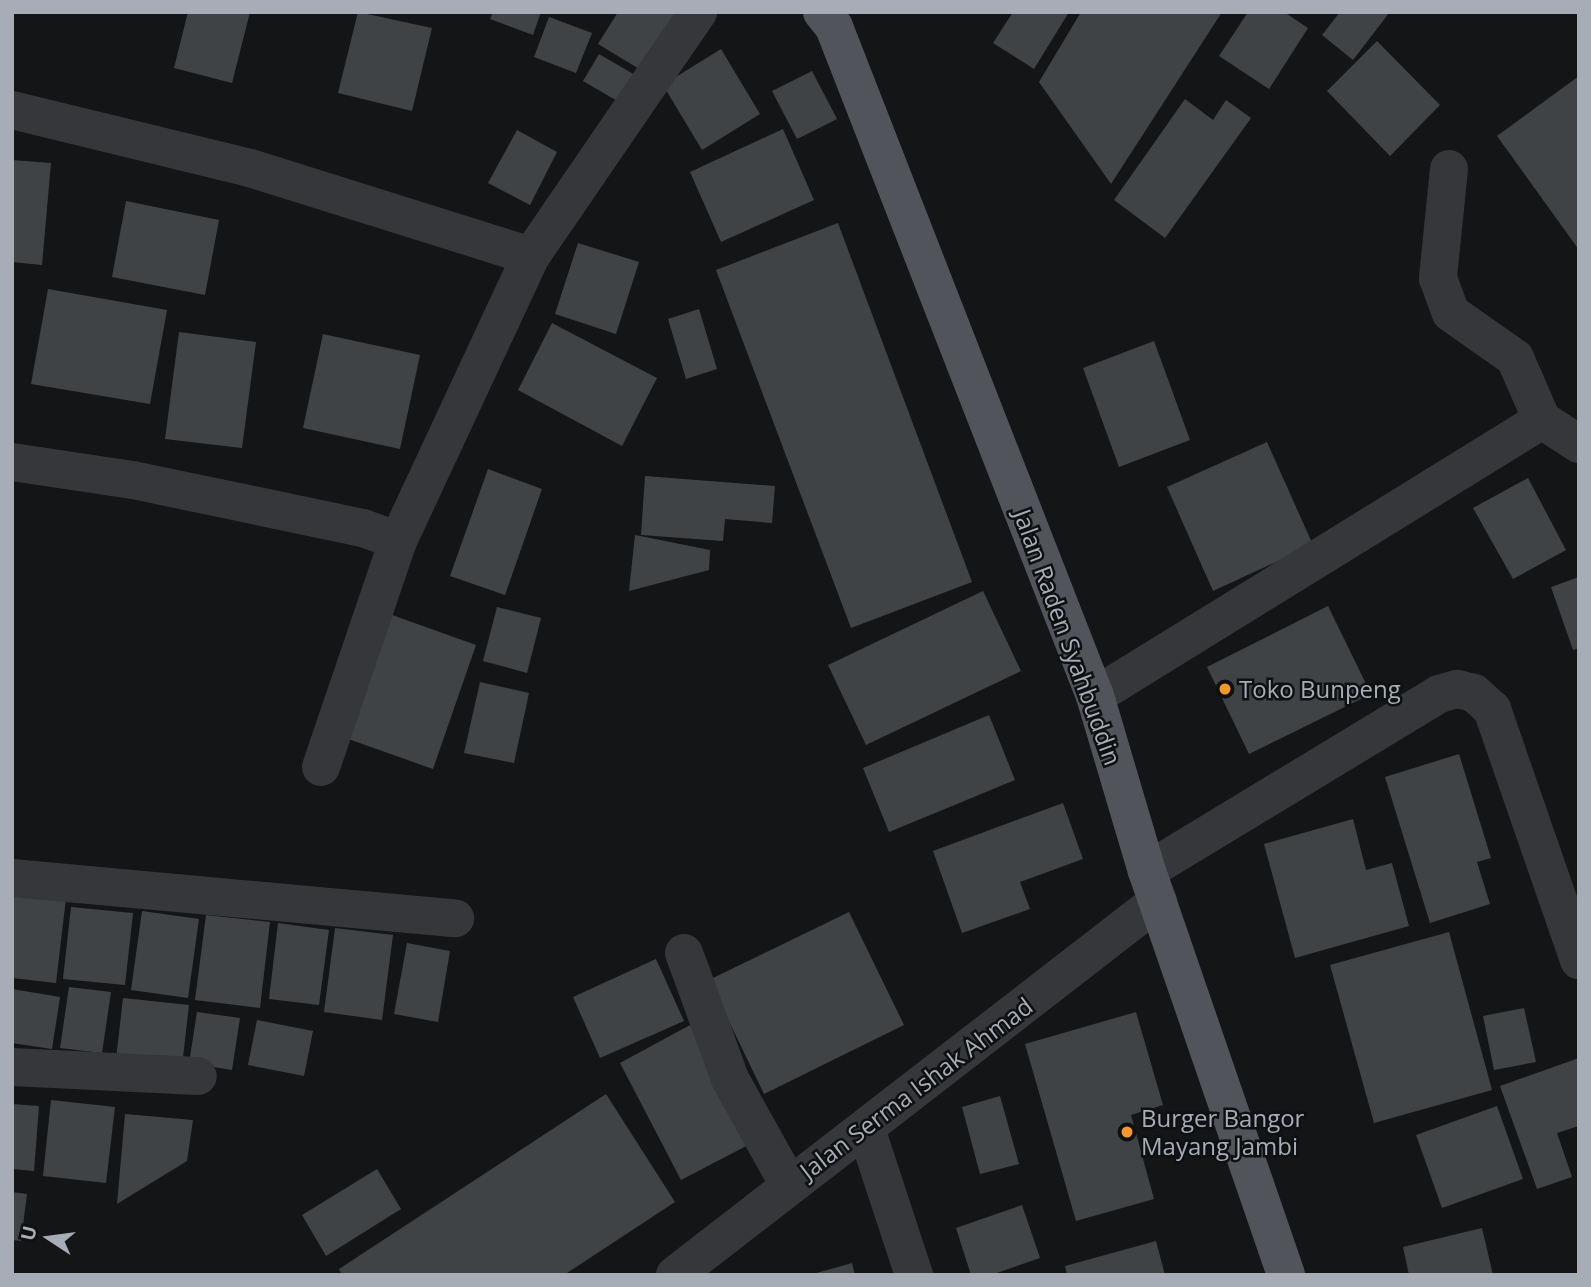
<!DOCTYPE html>
<style>
body{margin:0}
#map{position:relative;width:1591px;height:1287px;overflow:hidden;background:#141516;font-family:"Open Sans",sans-serif}
div>[style]{position:absolute}
.building>*{inset:0;background:#404346}
.minor>*{height:38px;margin:-19px;padding:0 19px;transform-origin:19px;border-radius:19px;background:#35373b}
.major>*{height:38px;margin:-19px;padding:0 19px;transform-origin:19px;border-radius:19px;background:#51545a}
.dots>*{width:19px;height:19px;translate:-50% -50%;box-sizing:border-box;border:4px solid #0f1011;border-radius:50%}
span{translate:-50% -50%;white-space:nowrap;text-align:center;line-height:1.15;-webkit-text-stroke:5px #0f1011;paint-order:stroke}
.street-label{font-size:24px;color:#a6adb7}
.poi-label{font-size:24px;color:#a6adb7}
.left{translate:0 -50%;text-align:left}
.frame{position:absolute;inset:0;border:14px solid #a6adb7;pointer-events:none}
.north{position:absolute;left:14px;top:1203px;width:70px;height:70px;-webkit-text-stroke:5px #0f1011;paint-order:stroke;rotate:283deg;font-size:19px;font-weight:700;line-height:28px;text-align:center;color:#a6adb7}
.north::after{content:'';display:block;margin:auto;width:24px;height:32px;background:#a6adb7;clip-path:polygon(50% 0,100% 100%,50% 72%,0 100%)}
</style>
<div id="map">
<div class="building">
<div style="clip-path:polygon(188px 12px,250px 12px,232px 83px,174px 68px)"></div>
<div style="clip-path:polygon(358px 12px,432px 28px,412px 111px,338px 93px)"></div>
<div style="clip-path:polygon(493px 12px,541px 12px,533px 35px,490px 19px)"></div>
<div style="clip-path:polygon(618px 12px,676px 12px,641px 70px,598px 44px)"></div>
<div style="clip-path:polygon(1013px 12px,1069px 12px,1034px 69px,993px 43px)"></div>
<div style="clip-path:polygon(1081px 12px,1222px 12px,1111px 184px,1039px 82px)"></div>
<div style="clip-path:polygon(1248px 12px,1284px 12px,1308px 28px,1269px 89px,1219px 56px)"></div>
<div style="clip-path:polygon(1340px 12px,1389px 13px,1353px 60px,1322px 35px)"></div>
<div style="clip-path:polygon(549px 17px,592px 33px,576px 73px,534px 57px)"></div>
<div style="clip-path:polygon(1377px 41px,1440px 105px,1390px 156px,1327px 91px)"></div>
<div style="clip-path:polygon(721px 49px,760px 114px,702px 150px,663px 85px)"></div>
<div style="clip-path:polygon(599px 54px,635px 75px,619px 102px,583px 81px)"></div>
<div style="clip-path:polygon(812px 71px,837px 119px,797px 139px,772px 91px)"></div>
<div style="clip-path:polygon(1579px 76px,1579px 250px,1497px 136px)"></div>
<div style="clip-path:polygon(1185px 99px,1213px 120px,1226px 100px,1251px 118px,1165px 238px,1114px 200px)"></div>
<div style="clip-path:polygon(783px 129px,814px 200px,721px 242px,690px 172px)"></div>
<div style="clip-path:polygon(517px 130px,557px 152px,530px 205px,488px 183px)"></div>
<div style="clip-path:polygon(12px 160px,51px 163px,42px 265px,12px 262px)"></div>
<div style="clip-path:polygon(126px 201px,219px 220px,205px 295px,112px 277px)"></div>
<div style="clip-path:polygon(838px 223px,972px 582px,851px 628px,716px 270px)"></div>
<div style="clip-path:polygon(578px 243px,639px 262px,616px 334px,555px 314px)"></div>
<div style="clip-path:polygon(48px 289px,167px 310px,150px 404px,31px 384px)"></div>
<div style="clip-path:polygon(699px 309px,717px 369px,686px 379px,668px 319px)"></div>
<div style="clip-path:polygon(552px 323px,657px 378px,622px 446px,518px 390px)"></div>
<div style="clip-path:polygon(179px 332px,256px 342px,242px 448px,165px 439px)"></div>
<div style="clip-path:polygon(323px 334px,420px 355px,400px 449px,303px 428px)"></div>
<div style="clip-path:polygon(1154px 341px,1190px 440px,1119px 467px,1083px 368px)"></div>
<div style="clip-path:polygon(1267px 442px,1313px 545px,1213px 591px,1167px 487px)"></div>
<div style="clip-path:polygon(488px 469px,542px 489px,505px 595px,450px 576px)"></div>
<div style="clip-path:polygon(645px 476px,775px 486px,772px 523px,725px 519px,723px 541px,641px 535px)"></div>
<div style="clip-path:polygon(1528px 478px,1566px 550px,1513px 579px,1473px 508px)"></div>
<div style="clip-path:polygon(635px 535px,710px 550px,709px 570px,629px 591px)"></div>
<div style="clip-path:polygon(1579px 577px,1579px 648px,1573px 650px,1551px 587px)"></div>
<div style="clip-path:polygon(983px 591px,1021px 671px,866px 745px,828px 665px)"></div>
<div style="clip-path:polygon(1328px 606px,1371px 694px,1249px 754px,1207px 667px)"></div>
<div style="clip-path:polygon(497px 607px,541px 618px,527px 673px,483px 661px)"></div>
<div style="clip-path:polygon(381px 611px,476px 645px,433px 769px,337px 735px)"></div>
<div style="clip-path:polygon(480px 682px,529px 693px,514px 763px,464px 753px)"></div>
<div style="clip-path:polygon(989px 715px,1015px 780px,889px 832px,863px 768px)"></div>
<div style="clip-path:polygon(1459px 754px,1491px 858px,1477px 862px,1490px 904px,1430px 923px,1385px 777px)"></div>
<div style="clip-path:polygon(1063px 803px,1083px 859px,1020px 882px,1030px 909px,962px 933px,933px 851px)"></div>
<div style="clip-path:polygon(1353px 819px,1366px 870px,1392px 863px,1409px 926px,1295px 958px,1264px 844px)"></div>
<div style="clip-path:polygon(12px 892px,66px 898px,56px 983px,12px 978px)"></div>
<div style="clip-path:polygon(71px 907px,133px 913px,125px 985px,63px 979px)"></div>
<div style="clip-path:polygon(142px 911px,199px 919px,188px 998px,131px 990px)"></div>
<div style="clip-path:polygon(849px 912px,904px 1025px,764px 1094px,709px 980px)"></div>
<div style="clip-path:polygon(206px 915px,270px 922px,260px 1008px,195px 1000px)"></div>
<div style="clip-path:polygon(278px 923px,329px 930px,319px 1005px,269px 999px)"></div>
<div style="clip-path:polygon(335px 928px,393px 935px,382px 1020px,324px 1012px)"></div>
<div style="clip-path:polygon(1449px 932px,1492px 1090px,1374px 1123px,1330px 965px)"></div>
<div style="clip-path:polygon(407px 943px,450px 951px,438px 1022px,394px 1014px)"></div>
<div style="clip-path:polygon(656px 959px,684px 1021px,600px 1058px,573px 997px)"></div>
<div style="clip-path:polygon(69px 987px,111px 992px,102px 1053px,60px 1048px)"></div>
<div style="clip-path:polygon(12px 989px,60px 997px,52px 1049px,12px 1043px)"></div>
<div style="clip-path:polygon(123px 998px,189px 1005px,182px 1066px,116px 1059px)"></div>
<div style="clip-path:polygon(1524px 1008px,1536px 1062px,1494px 1070px,1483px 1016px)"></div>
<div style="clip-path:polygon(197px 1012px,240px 1018px,232px 1070px,189px 1063px)"></div>
<div style="clip-path:polygon(1136px 1012px,1163px 1105px,1131px 1115px,1154px 1199px,1076px 1221px,1025px 1044px)"></div>
<div style="clip-path:polygon(257px 1020px,313px 1031px,304px 1076px,248px 1065px)"></div>
<div style="clip-path:polygon(690px 1025px,752px 1143px,681px 1180px,620px 1063px)"></div>
<div style="clip-path:polygon(1579px 1058px,1579px 1126px,1557px 1133px,1572px 1177px,1537px 1189px,1500px 1086px)"></div>
<div style="clip-path:polygon(606px 1094px,675px 1202px,564px 1275px,342px 1275px,339px 1269px)"></div>
<div style="clip-path:polygon(1000px 1096px,1019px 1164px,980px 1174px,962px 1107px)"></div>
<div style="clip-path:polygon(51px 1100px,115px 1107px,106px 1183px,43px 1176px)"></div>
<div style="clip-path:polygon(12px 1104px,39px 1106px,34px 1171px,12px 1169px)"></div>
<div style="clip-path:polygon(1497px 1106px,1523px 1179px,1442px 1208px,1416px 1135px)"></div>
<div style="clip-path:polygon(125px 1114px,193px 1120px,187px 1161px,117px 1204px)"></div>
<div style="clip-path:polygon(377px 1169px,401px 1209px,326px 1256px,302px 1215px)"></div>
<div style="clip-path:polygon(12px 1192px,27px 1194px,21px 1241px,12px 1240px)"></div>
<div style="clip-path:polygon(1022px 1205px,1040px 1258px,991px 1275px,971px 1275px,956px 1228px)"></div>
<div style="clip-path:polygon(1482px 1228px,1493px 1275px,1409px 1275px,1403px 1247px)"></div>
<div style="clip-path:polygon(1156px 1241px,1165px 1275px,1067px 1275px,1065px 1266px)"></div>
<div style="clip-path:polygon(852px 1263px,855px 1275px,813px 1275px,813px 1274px)"></div>
</div>
<div class="minor">
<div style="left:12px;top:110px;width:245px;rotate:13.7deg"></div>
<div style="left:250px;top:168px;width:294px;rotate:17.4deg"></div>
<div style="left:1449px;top:169px;width:110px;rotate:95.8deg"></div>
<div style="left:1438px;top:278px;width:37px;rotate:70deg"></div>
<div style="left:1451px;top:313px;width:78px;rotate:35.1deg"></div>
<div style="left:1515px;top:358px;width:68px;rotate:66.5deg"></div>
<div style="left:12px;top:462px;width:122px;rotate:8.5deg"></div>
<div style="left:133px;top:480px;width:235px;rotate:11.8deg"></div>
<div style="left:363px;top:528px;width:37px;rotate:20deg"></div>
<div style="left:398px;top:541px;width:315px;rotate:-65deg"></div>
<div style="left:531px;top:256px;width:296px;rotate:-55.6deg"></div>
<div style="left:1095px;top:696px;width:525px;rotate:-31.69deg"></div>
<div style="left:1542px;top:420px;width:44px;rotate:33deg"></div>
<div style="left:321px;top:767px;width:239px;rotate:-71.2deg"></div>
<div style="left:1147px;top:871px;width:341px;rotate:-31.2deg"></div>
<div style="left:1439px;top:694px;width:19px;rotate:-16deg"></div>
<div style="left:1457px;top:689px;width:17px;rotate:13deg"></div>
<div style="left:1474px;top:693px;width:24px;rotate:42deg"></div>
<div style="left:1492px;top:709px;width:266px;rotate:70.9deg"></div>
<div style="left:12px;top:878px;width:445px;rotate:5.2deg"></div>
<div style="left:684px;top:953px;width:134px;rotate:69.9deg"></div>
<div style="left:730px;top:1079px;width:121px;rotate:60.9deg"></div>
<div style="left:12px;top:1067px;width:186px;rotate:2.8deg"></div>
<div style="left:866px;top:1129px;width:154px;rotate:71.8deg"></div>
<div style="left:675px;top:1275px;width:611px;rotate:-37.75deg"></div>
</div>
<div class="major">
<div style="left:822px;top:12px;width:19px;rotate:51deg"></div>
<div style="left:834px;top:27px;width:718px;rotate:68.69deg"></div>
<div style="left:1095px;top:696px;width:183px;rotate:73.5deg"></div>
<div style="left:1147px;top:871px;width:427px;rotate:71deg"></div>
</div>
<div class="dots">
<div style="left:1225px;top:689px;background:#f5972e"></div>
<div style="left:1127px;top:1132px;background:#f5972e"></div>
</div>
<div class="street-label">
<span style="left:1068px;top:637px;rotate:70deg">Jalan Raden Syahbuddin</span>
<span style="left:916px;top:1088px;rotate:-37deg">Jalan Serma Ishak Ahmad</span>
</div>
<div class="poi-label">
<span class="left" style="left:1239px;top:689px">Toko Bunpeng</span>
<span class="left" style="left:1141px;top:1132px">Burger Bangor<br>Mayang Jambi</span>
</div>
<div class="frame"></div>
<div class="north">U</div>
</div>
